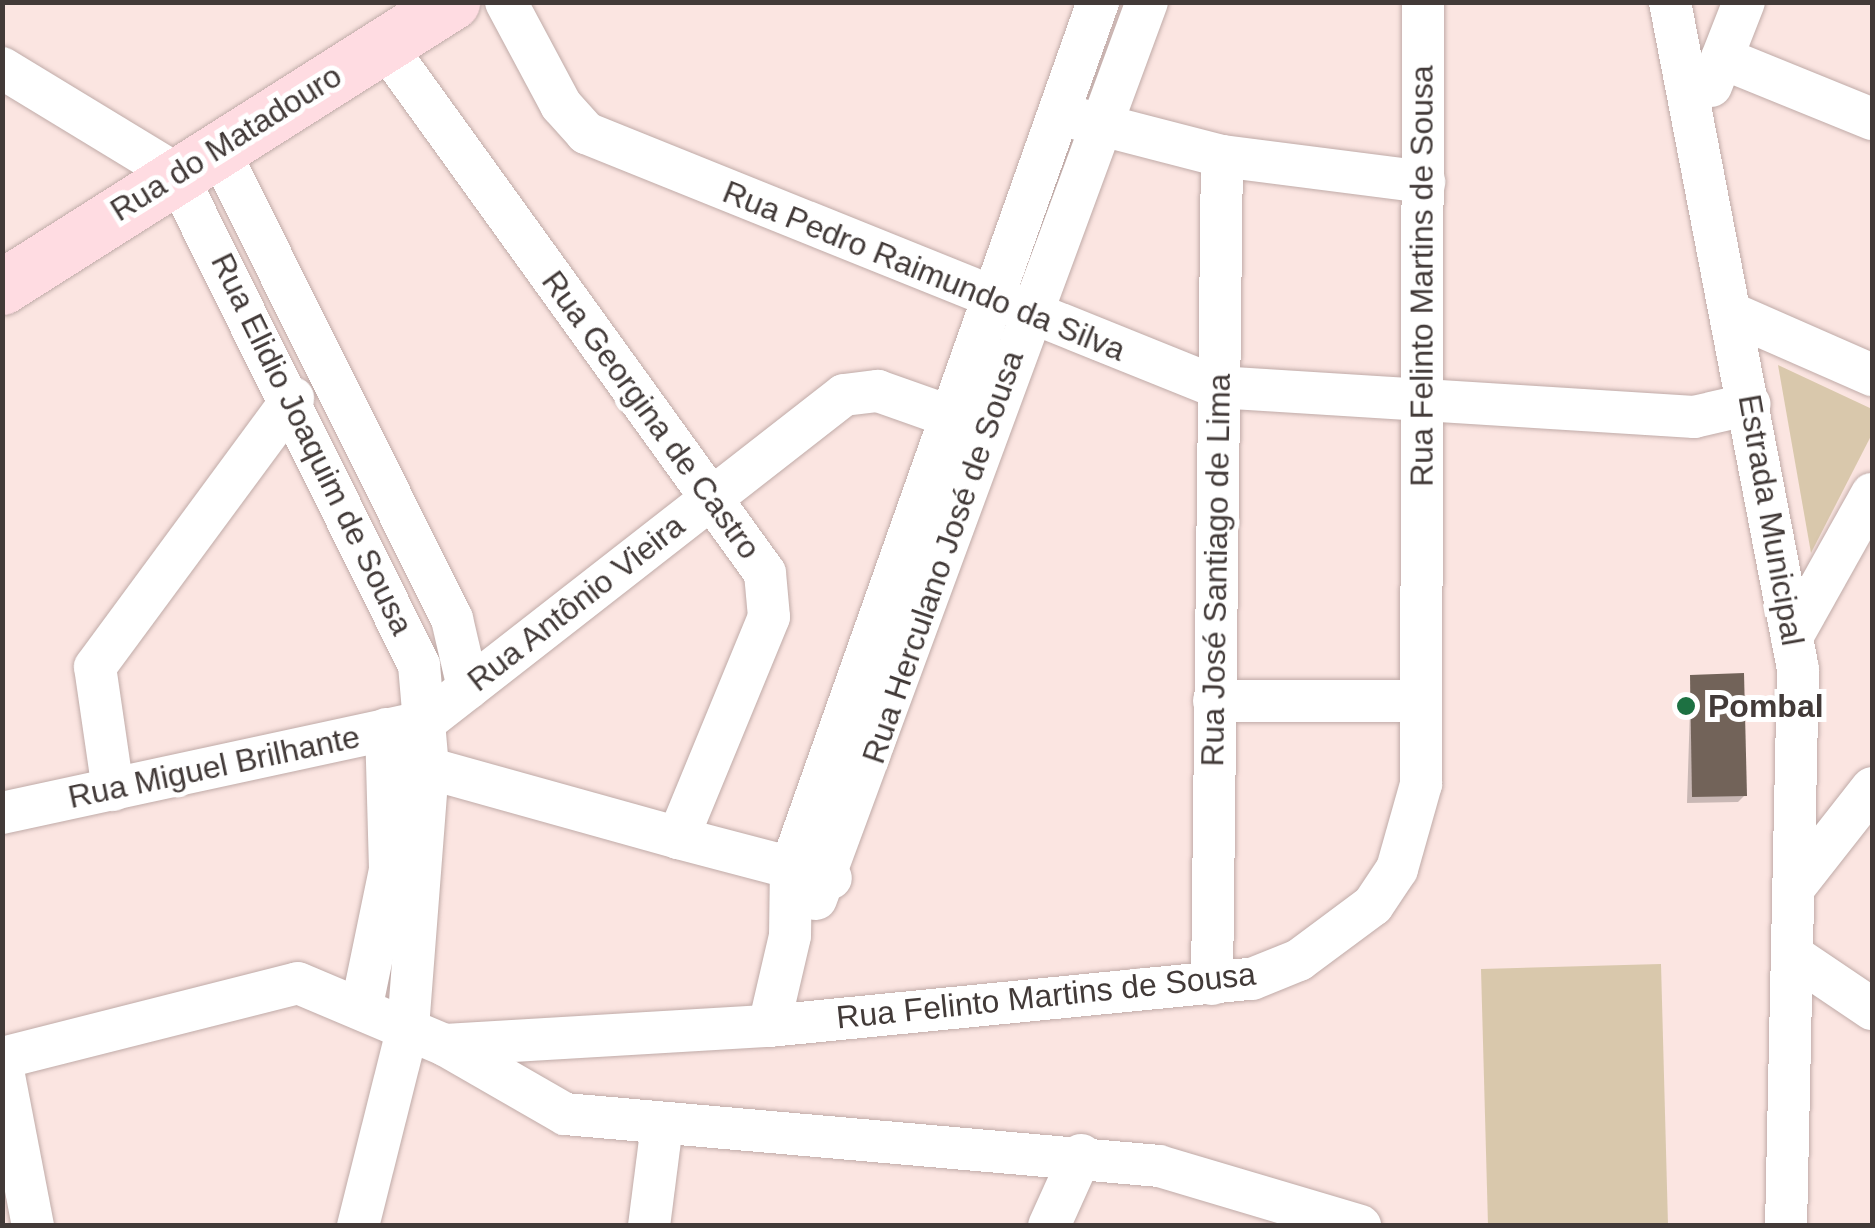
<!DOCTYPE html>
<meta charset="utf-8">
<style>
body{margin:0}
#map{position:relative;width:1875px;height:1228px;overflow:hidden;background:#fbe5e1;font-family:Helvetica,sans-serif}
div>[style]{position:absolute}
.green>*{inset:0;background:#d9c8ac}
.shadow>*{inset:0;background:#0003}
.building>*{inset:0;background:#726359}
.roads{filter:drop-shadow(0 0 2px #c0aba8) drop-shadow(0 0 2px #c0aba8)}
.minor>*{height:42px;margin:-21px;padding:0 21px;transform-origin:21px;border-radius:21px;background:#fff}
.major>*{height:55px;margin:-27.5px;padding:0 27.5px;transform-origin:27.5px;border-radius:27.5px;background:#ffdce2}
.dots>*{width:28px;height:28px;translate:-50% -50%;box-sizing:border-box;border:5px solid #fff;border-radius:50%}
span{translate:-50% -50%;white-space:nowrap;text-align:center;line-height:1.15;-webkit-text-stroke:10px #fff;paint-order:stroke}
.street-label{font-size:32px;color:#423a38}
.poi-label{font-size:32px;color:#423a38;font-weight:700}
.left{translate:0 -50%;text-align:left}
.frame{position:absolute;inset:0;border:5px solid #423a38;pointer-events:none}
</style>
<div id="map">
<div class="green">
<div style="clip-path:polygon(1778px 365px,1872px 409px,1872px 434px,1811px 553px)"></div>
<div style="clip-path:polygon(1661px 964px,1668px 1225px,1488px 1225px,1481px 969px)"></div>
</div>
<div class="shadow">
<div style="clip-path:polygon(1691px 677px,1745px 795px,1738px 802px,1687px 803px)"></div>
</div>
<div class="building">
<div style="clip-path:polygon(1744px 673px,1747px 796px,1692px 797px,1690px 675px)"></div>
</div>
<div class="roads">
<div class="minor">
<div style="left:506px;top:2px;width:117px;rotate:61.9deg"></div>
<div style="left:561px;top:105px;width:38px;rotate:48deg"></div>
<div style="left:586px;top:133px;width:680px;rotate:21.93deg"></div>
<div style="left:1217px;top:387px;width:478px;rotate:3.6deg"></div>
<div style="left:1694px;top:417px;width:57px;rotate:-13.1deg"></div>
<div style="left:1670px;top:2px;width:679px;rotate:79.14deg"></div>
<div style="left:1798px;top:669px;width:557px;rotate:91.23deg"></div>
<div style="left:383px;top:43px;width:653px;rotate:54.22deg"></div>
<div style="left:765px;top:573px;width:44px;rotate:84.8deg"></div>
<div style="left:769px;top:617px;width:239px;rotate:112.4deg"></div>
<div style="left:678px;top:838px;width:158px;rotate:14.7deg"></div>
<div style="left:1722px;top:58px;width:162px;rotate:22.1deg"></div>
<div style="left:2px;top:68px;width:204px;rotate:31.3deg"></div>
<div style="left:176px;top:174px;width:548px;rotate:63.67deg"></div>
<div style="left:419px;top:665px;width:103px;rotate:85deg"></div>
<div style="left:428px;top:768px;width:260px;rotate:94.4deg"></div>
<div style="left:408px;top:1027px;width:205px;rotate:104.1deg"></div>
<div style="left:1711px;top:86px;width:90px;rotate:-68.6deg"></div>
<div style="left:1071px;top:117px;width:156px;rotate:14.5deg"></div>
<div style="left:1222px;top:156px;width:204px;rotate:7.3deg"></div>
<div style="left:218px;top:149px;width:525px;rotate:63.53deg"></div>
<div style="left:452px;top:619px;width:71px;rotate:76.9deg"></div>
<div style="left:1733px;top:314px;width:152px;rotate:23.7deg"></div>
<div style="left:1792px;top:637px;width:164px;rotate:-60.8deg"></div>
<div style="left:1214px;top:701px;width:207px"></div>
<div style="left:428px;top:768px;width:260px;rotate:15.6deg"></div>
<div style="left:113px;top:790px;width:124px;rotate:-98.3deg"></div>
<div style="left:95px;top:667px;width:334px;rotate:-53.6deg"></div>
<div style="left:2px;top:813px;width:434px;rotate:-12.2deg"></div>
<div style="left:426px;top:721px;width:530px;rotate:-37.95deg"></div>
<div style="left:844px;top:395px;width:34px;rotate:-7deg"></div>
<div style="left:878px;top:391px;width:117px;rotate:19.5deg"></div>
<div style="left:1796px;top:885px;width:123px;rotate:-51.9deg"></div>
<div style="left:816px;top:899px;width:956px;rotate:-69.75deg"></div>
<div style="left:1792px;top:955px;width:97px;rotate:34deg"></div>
<div style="left:1212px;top:984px;width:828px;rotate:-89.31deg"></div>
<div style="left:362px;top:1005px;width:138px;rotate:-78.3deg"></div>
<div style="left:390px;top:870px;width:141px;rotate:-91.6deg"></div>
<div style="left:769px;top:1026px;width:92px;rotate:-76.9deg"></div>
<div style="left:790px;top:936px;width:69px;rotate:-89.2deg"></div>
<div style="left:791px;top:867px;width:918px;rotate:-70.46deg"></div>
<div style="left:445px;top:1045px;width:325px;rotate:-3.4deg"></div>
<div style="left:769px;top:1026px;width:485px;rotate:-5.6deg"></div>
<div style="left:1252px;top:979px;width:51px;rotate:-22deg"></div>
<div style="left:1299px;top:960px;width:92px;rotate:-36.6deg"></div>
<div style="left:1373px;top:905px;width:43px;rotate:-56.3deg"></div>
<div style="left:1397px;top:869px;width:88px;rotate:-74.2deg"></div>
<div style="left:1421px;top:784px;width:782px;rotate:-89.85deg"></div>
<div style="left:2px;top:1058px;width:305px;rotate:-14.2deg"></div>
<div style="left:298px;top:983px;width:160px;rotate:22.9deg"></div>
<div style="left:445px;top:1045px;width:138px;rotate:29.9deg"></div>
<div style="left:565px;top:1114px;width:596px;rotate:5deg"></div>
<div style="left:1159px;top:1166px;width:210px;rotate:16.6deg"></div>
<div style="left:2px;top:1065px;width:164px;rotate:79.1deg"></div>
<div style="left:649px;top:1226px;width:103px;rotate:-82.7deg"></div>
<div style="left:1049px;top:1226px;width:78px;rotate:-65.7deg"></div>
</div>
<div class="major">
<div style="left:2px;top:287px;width:533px;rotate:-32.35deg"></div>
</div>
</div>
<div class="dots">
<div style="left:1686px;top:706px;background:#1d7142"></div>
</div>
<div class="street-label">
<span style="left:226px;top:143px;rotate:-32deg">Rua do Matadouro</span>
<span style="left:924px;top:271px;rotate:22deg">Rua Pedro Raimundo da Silva</span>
<span style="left:1422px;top:276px;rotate:-90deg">Rua Felinto Martins de Sousa</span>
<span style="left:651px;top:415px;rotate:54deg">Rua Georgina de Castro</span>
<span style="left:312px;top:444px;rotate:64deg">Rua Elidio Joaquim de Sousa</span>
<span style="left:1771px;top:520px;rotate:80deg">Estrada Municipal</span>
<span style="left:943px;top:557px;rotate:-71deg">Rua Herculano José de Sousa</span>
<span style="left:1216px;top:570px;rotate:-89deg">Rua José Santiago de Lima</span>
<span style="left:576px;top:603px;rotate:-38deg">Rua Antônio Vieira</span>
<span style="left:214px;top:767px;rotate:-12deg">Rua Miguel Brilhante</span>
<span style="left:1046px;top:996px;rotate:-6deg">Rua Felinto Martins de Sousa</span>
</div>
<div class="poi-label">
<span class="left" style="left:1708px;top:706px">Pombal</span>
</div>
<div class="frame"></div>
</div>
